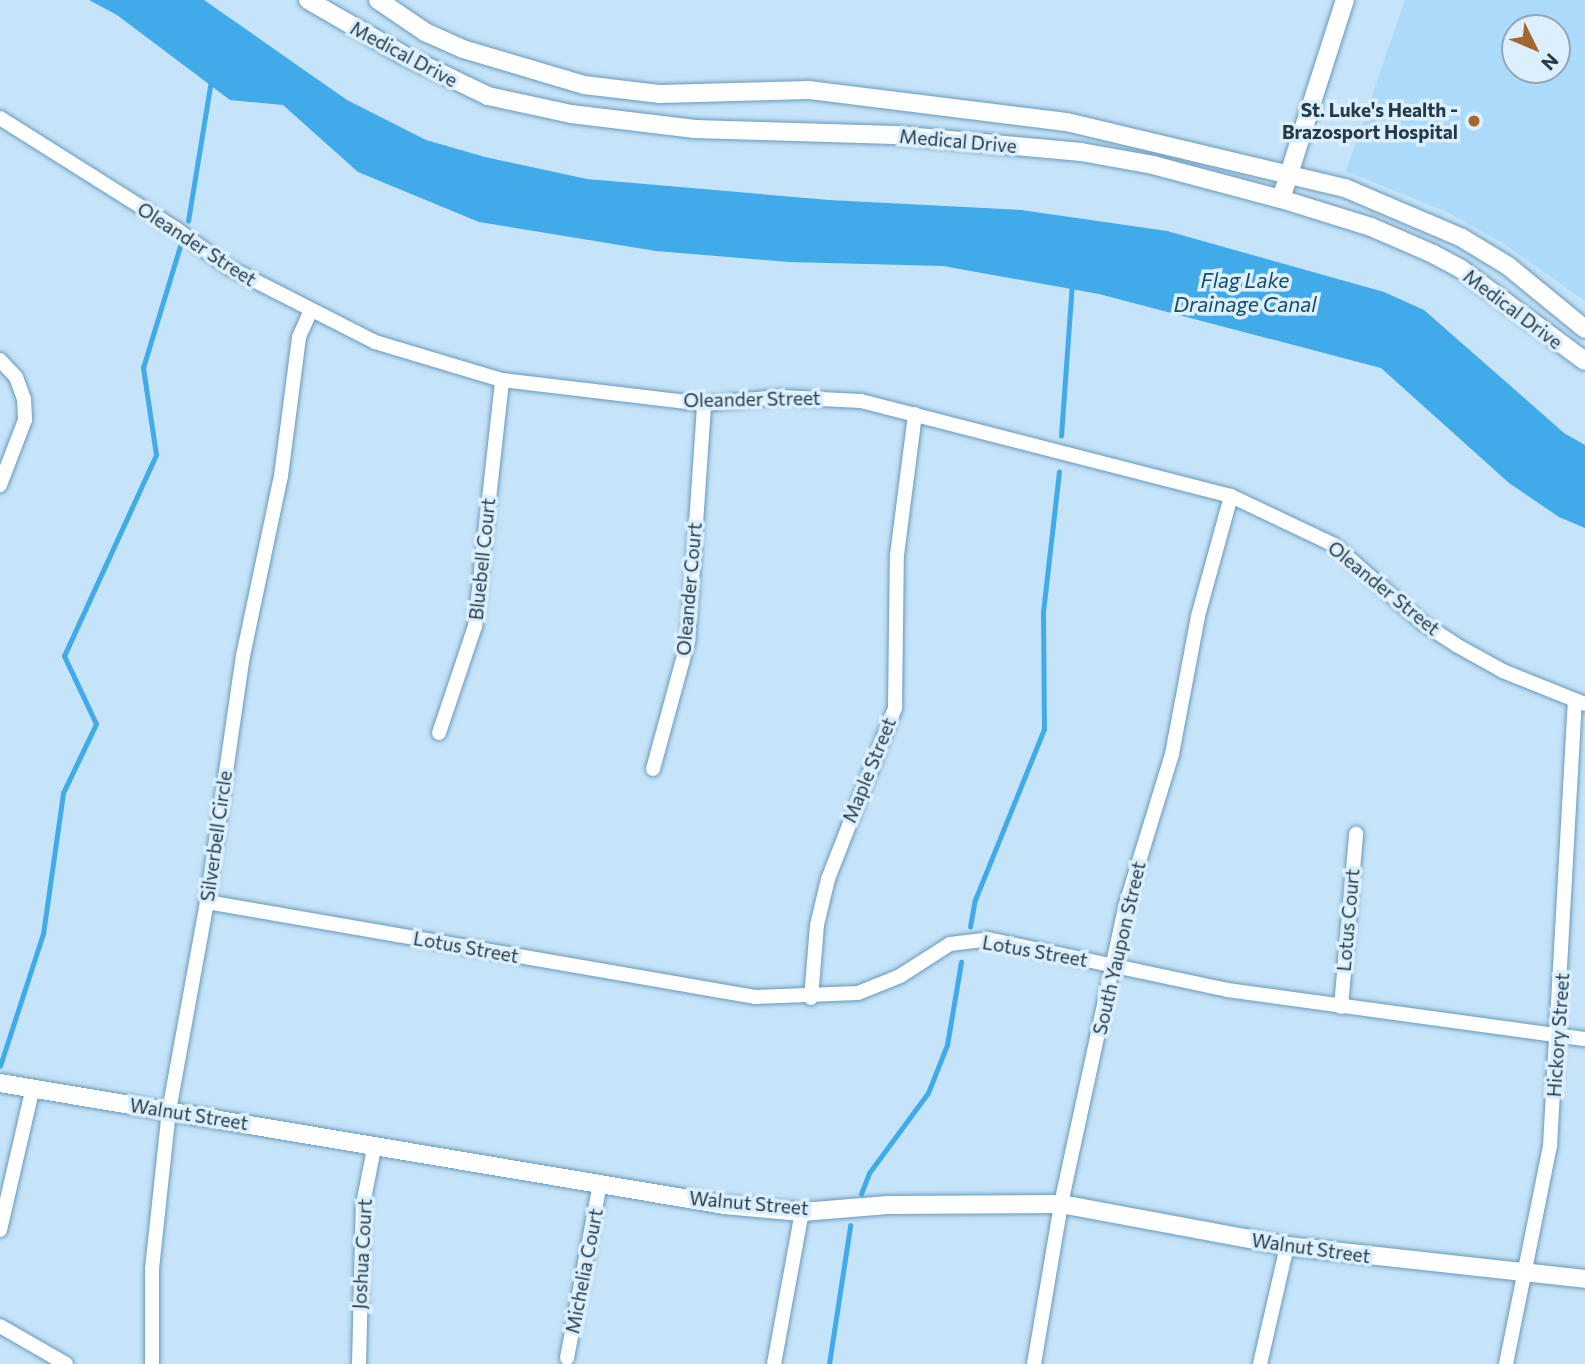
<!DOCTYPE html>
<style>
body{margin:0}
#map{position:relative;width:1585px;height:1364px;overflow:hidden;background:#c5e3f9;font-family:Commissioner,sans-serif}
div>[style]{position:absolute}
.built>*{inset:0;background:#acdafb}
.water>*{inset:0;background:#41abea}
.stream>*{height:4.5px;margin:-2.25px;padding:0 2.25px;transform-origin:2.25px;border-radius:2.25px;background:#41abea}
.roads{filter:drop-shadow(0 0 2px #699abb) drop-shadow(0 0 2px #699abb)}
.minor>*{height:14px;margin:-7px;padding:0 7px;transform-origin:7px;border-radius:7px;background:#fff}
.tertiary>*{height:18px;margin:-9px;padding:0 9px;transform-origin:9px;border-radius:9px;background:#fff}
.dots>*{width:19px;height:19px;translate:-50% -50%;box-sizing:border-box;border:4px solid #dbeffd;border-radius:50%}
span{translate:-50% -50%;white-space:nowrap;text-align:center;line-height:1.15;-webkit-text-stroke:7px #dbeffd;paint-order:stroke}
.street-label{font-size:19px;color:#253a48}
.poi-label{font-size:19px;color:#253a48;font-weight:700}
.right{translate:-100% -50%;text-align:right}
.water-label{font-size:21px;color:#144c6d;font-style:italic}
.north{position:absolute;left:1501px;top:14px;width:70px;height:70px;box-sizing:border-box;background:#dbeffd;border:2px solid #92a7b5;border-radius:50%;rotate:133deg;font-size:19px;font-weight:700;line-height:28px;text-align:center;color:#253a48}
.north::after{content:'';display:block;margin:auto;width:24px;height:32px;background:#a6672f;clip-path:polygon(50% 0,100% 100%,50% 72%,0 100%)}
</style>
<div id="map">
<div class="built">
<div style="clip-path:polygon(evenodd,1405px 0,1585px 0,1585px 301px,1504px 244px,1449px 213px,1346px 171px,1405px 0,1515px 28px,1557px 28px,1557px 70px,1515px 70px,1515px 28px)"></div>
</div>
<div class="water">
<div style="clip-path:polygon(89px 0,204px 0,347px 100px,426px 140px,485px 157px,587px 179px,829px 200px,1021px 210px,1167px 231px,1384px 292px,1424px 310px,1564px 433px,1585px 445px,1585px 528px,1559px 517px,1509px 483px,1381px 368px,1099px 294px,943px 266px,789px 262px,656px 251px,479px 222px,358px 172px,283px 105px,230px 100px,117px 15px)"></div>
</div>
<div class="stream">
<div style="left:188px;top:221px;width:143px;rotate:-80.7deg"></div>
<div style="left:1061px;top:436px;width:153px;rotate:-85.9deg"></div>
<div style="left:970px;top:927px;width:27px;rotate:-80deg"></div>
<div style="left:975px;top:900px;width:184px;rotate:-68deg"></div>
<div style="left:1044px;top:729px;width:117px;rotate:-90.5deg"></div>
<div style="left:1043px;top:612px;width:141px;rotate:-83.5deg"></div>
<div style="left:0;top:1066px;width:139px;rotate:-72deg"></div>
<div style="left:43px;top:934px;width:142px;rotate:-81.9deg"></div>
<div style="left:63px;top:793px;width:76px;rotate:-64.4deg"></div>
<div style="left:96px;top:724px;width:75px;rotate:-115.2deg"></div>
<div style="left:64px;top:656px;width:221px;rotate:-65.4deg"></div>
<div style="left:156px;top:455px;width:88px;rotate:-98.5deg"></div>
<div style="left:143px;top:368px;width:127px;rotate:-73.1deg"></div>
<div style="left:861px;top:1194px;width:22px;rotate:-69deg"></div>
<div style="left:869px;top:1173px;width:99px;rotate:-53.6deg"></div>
<div style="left:928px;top:1093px;width:52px;rotate:-68.4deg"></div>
<div style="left:947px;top:1045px;width:84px;rotate:-80.4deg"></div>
<div style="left:829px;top:1364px;width:140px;rotate:-81.3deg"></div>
</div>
<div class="roads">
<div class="minor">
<div style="left:0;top:118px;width:208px;rotate:32.2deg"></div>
<div style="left:176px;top:229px;width:64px;rotate:36.2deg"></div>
<div style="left:228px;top:267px;width:165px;rotate:27deg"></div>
<div style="left:375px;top:342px;width:133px;rotate:16.7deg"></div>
<div style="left:502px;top:380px;width:203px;rotate:6.8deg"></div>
<div style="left:704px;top:404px;width:76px;rotate:-5.3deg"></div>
<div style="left:780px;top:397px;width:81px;rotate:2.8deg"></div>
<div style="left:861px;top:401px;width:382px;rotate:14.4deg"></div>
<div style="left:1231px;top:496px;width:114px;rotate:25.4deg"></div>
<div style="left:1334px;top:545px;width:120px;rotate:41.3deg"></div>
<div style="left:1424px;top:624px;width:38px;rotate:33deg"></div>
<div style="left:1456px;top:645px;width:54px;rotate:29deg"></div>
<div style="left:1503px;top:671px;width:88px;rotate:21.9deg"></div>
<div style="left:0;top:360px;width:23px;rotate:47deg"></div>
<div style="left:16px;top:377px;width:23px;rotate:70deg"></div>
<div style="left:24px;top:399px;width:21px;rotate:87deg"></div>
<div style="left:25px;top:420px;width:70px;rotate:111deg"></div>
<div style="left:439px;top:733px;width:113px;rotate:-71.4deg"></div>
<div style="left:475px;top:626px;width:247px;rotate:-83.7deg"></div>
<div style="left:653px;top:769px;width:133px;rotate:-74.7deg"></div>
<div style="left:688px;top:641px;width:238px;rotate:-86.1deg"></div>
<div style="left:207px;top:902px;width:556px;rotate:9.83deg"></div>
<div style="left:755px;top:997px;width:103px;rotate:-2.2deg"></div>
<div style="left:858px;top:993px;width:45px;rotate:-22deg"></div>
<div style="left:900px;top:976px;width:59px;rotate:-32.6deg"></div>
<div style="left:950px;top:944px;width:38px;rotate:-7deg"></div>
<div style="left:988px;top:939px;width:244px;rotate:12deg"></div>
<div style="left:1227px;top:990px;width:361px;rotate:7.8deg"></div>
<div style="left:811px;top:998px;width:73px;rotate:-85.3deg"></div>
<div style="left:817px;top:925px;width:47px;rotate:-76.6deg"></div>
<div style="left:828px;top:879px;width:184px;rotate:-68.6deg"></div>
<div style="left:895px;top:708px;width:153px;rotate:-89.3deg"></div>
<div style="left:897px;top:555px;width:142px;rotate:-82.7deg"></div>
<div style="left:1341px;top:1007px;width:174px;rotate:-85deg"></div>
<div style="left:0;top:1230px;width:147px;rotate:-77deg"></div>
<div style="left:0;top:1326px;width:76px;rotate:29.9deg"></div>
<div style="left:567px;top:1358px;width:177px;rotate:-79.3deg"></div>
<div style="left:152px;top:1364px;width:95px;rotate:-90deg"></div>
<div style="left:152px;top:1269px;width:159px;rotate:-83.9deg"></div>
<div style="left:169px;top:1111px;width:212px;rotate:-79.7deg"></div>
<div style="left:207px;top:902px;width:249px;rotate:-81.7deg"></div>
<div style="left:243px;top:656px;width:184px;rotate:-78.1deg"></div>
<div style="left:281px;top:476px;width:140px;rotate:-82.6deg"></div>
<div style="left:299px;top:337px;width:27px;rotate:-66deg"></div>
<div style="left:359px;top:1364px;width:160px;rotate:-88.6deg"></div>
<div style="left:363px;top:1204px;width:61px;rotate:-78.7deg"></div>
<div style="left:774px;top:1364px;width:155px;rotate:-79.6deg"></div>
<div style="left:1034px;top:1364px;width:162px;rotate:-80.4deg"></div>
<div style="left:1061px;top:1204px;width:304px;rotate:-77.8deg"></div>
<div style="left:1125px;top:907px;width:160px;rotate:-72.9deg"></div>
<div style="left:1172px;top:754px;width:140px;rotate:-79.3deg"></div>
<div style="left:1198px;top:616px;width:124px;rotate:-74.6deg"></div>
<div style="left:1260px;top:1364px;width:121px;rotate:-77.1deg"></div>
<div style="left:1506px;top:1364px;width:222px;rotate:-78.6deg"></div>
<div style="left:1550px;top:1146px;width:446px;rotate:-86.8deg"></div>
</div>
<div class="tertiary">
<div style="left:308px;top:0;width:112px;rotate:30deg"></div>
<div style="left:405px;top:56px;width:92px;rotate:25.7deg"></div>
<div style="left:488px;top:96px;width:85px;rotate:12.2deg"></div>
<div style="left:571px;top:114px;width:125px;rotate:6.9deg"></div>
<div style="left:695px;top:129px;width:200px;rotate:1.7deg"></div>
<div style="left:895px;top:135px;width:187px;rotate:5.2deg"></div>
<div style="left:1081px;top:152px;width:73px;rotate:10.2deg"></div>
<div style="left:1153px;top:165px;width:132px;rotate:14.9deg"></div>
<div style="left:1281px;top:199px;width:94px;rotate:17.3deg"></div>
<div style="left:1371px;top:227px;width:68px;rotate:23.5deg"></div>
<div style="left:1433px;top:254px;width:32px;rotate:28deg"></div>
<div style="left:1461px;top:269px;width:154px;rotate:36.6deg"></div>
<div style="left:378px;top:0;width:57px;rotate:34.2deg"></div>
<div style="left:425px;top:32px;width:42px;rotate:24.1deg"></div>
<div style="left:463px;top:49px;width:126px;rotate:16.6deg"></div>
<div style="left:584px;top:85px;width:77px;rotate:6.8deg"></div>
<div style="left:660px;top:94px;width:149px;rotate:-1.5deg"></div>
<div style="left:809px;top:90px;width:260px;rotate:7.1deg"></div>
<div style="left:1067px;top:122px;width:286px;rotate:13.4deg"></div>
<div style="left:1345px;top:188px;width:127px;rotate:23.1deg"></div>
<div style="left:1462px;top:238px;width:54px;rotate:31.3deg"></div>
<div style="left:1508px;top:266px;width:99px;rotate:39.3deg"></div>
<div style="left:1281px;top:199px;width:209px;rotate:-72.2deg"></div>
<div style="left:0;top:1083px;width:734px;rotate:9.56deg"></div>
<div style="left:724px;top:1205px;width:78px;rotate:5.1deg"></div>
<div style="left:802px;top:1212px;width:86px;rotate:-4.7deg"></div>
<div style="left:888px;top:1205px;width:173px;rotate:-0.3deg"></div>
<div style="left:1061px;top:1204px;width:230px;rotate:10.5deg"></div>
<div style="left:1287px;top:1246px;width:300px;rotate:6.3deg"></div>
</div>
</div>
<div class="dots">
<div style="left:1474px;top:121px;background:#a6672f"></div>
</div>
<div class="street-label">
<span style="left:404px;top:54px;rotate:28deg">Medical Drive</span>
<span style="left:958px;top:141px;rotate:5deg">Medical Drive</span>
<span style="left:197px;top:244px;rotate:33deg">Oleander Street</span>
<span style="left:1513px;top:309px;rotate:37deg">Medical Drive</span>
<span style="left:752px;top:399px;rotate:-1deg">Oleander Street</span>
<span style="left:482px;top:559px;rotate:-84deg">Bluebell Court</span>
<span style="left:1384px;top:588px;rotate:39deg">Oleander Street</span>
<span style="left:689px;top:589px;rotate:-85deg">Oleander Court</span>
<span style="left:869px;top:770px;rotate:-68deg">Maple Street</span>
<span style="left:216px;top:836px;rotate:-82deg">Silverbell Circle</span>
<span style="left:1348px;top:920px;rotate:-85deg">Lotus Court</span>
<span style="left:466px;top:947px;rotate:10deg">Lotus Street</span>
<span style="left:1119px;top:948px;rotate:-77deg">South Yaupon Street</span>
<span style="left:1035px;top:951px;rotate:10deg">Lotus Street</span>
<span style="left:1558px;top:1035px;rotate:-86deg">Hickory Street</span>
<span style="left:189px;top:1114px;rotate:9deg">Walnut Street</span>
<span style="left:749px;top:1203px;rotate:5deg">Walnut Street</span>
<span style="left:1311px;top:1248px;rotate:8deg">Walnut Street</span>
<span style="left:362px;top:1254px;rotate:-87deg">Joshua Court</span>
<span style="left:584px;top:1271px;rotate:-79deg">Michelia Court</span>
</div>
<div class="poi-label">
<span class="right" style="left:1458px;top:121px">St. Luke's Health -<br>Brazosport Hospital</span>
</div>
<div class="water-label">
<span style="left:1245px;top:292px">Flag Lake<br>Drainage Canal</span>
</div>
<div class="north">N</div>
</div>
